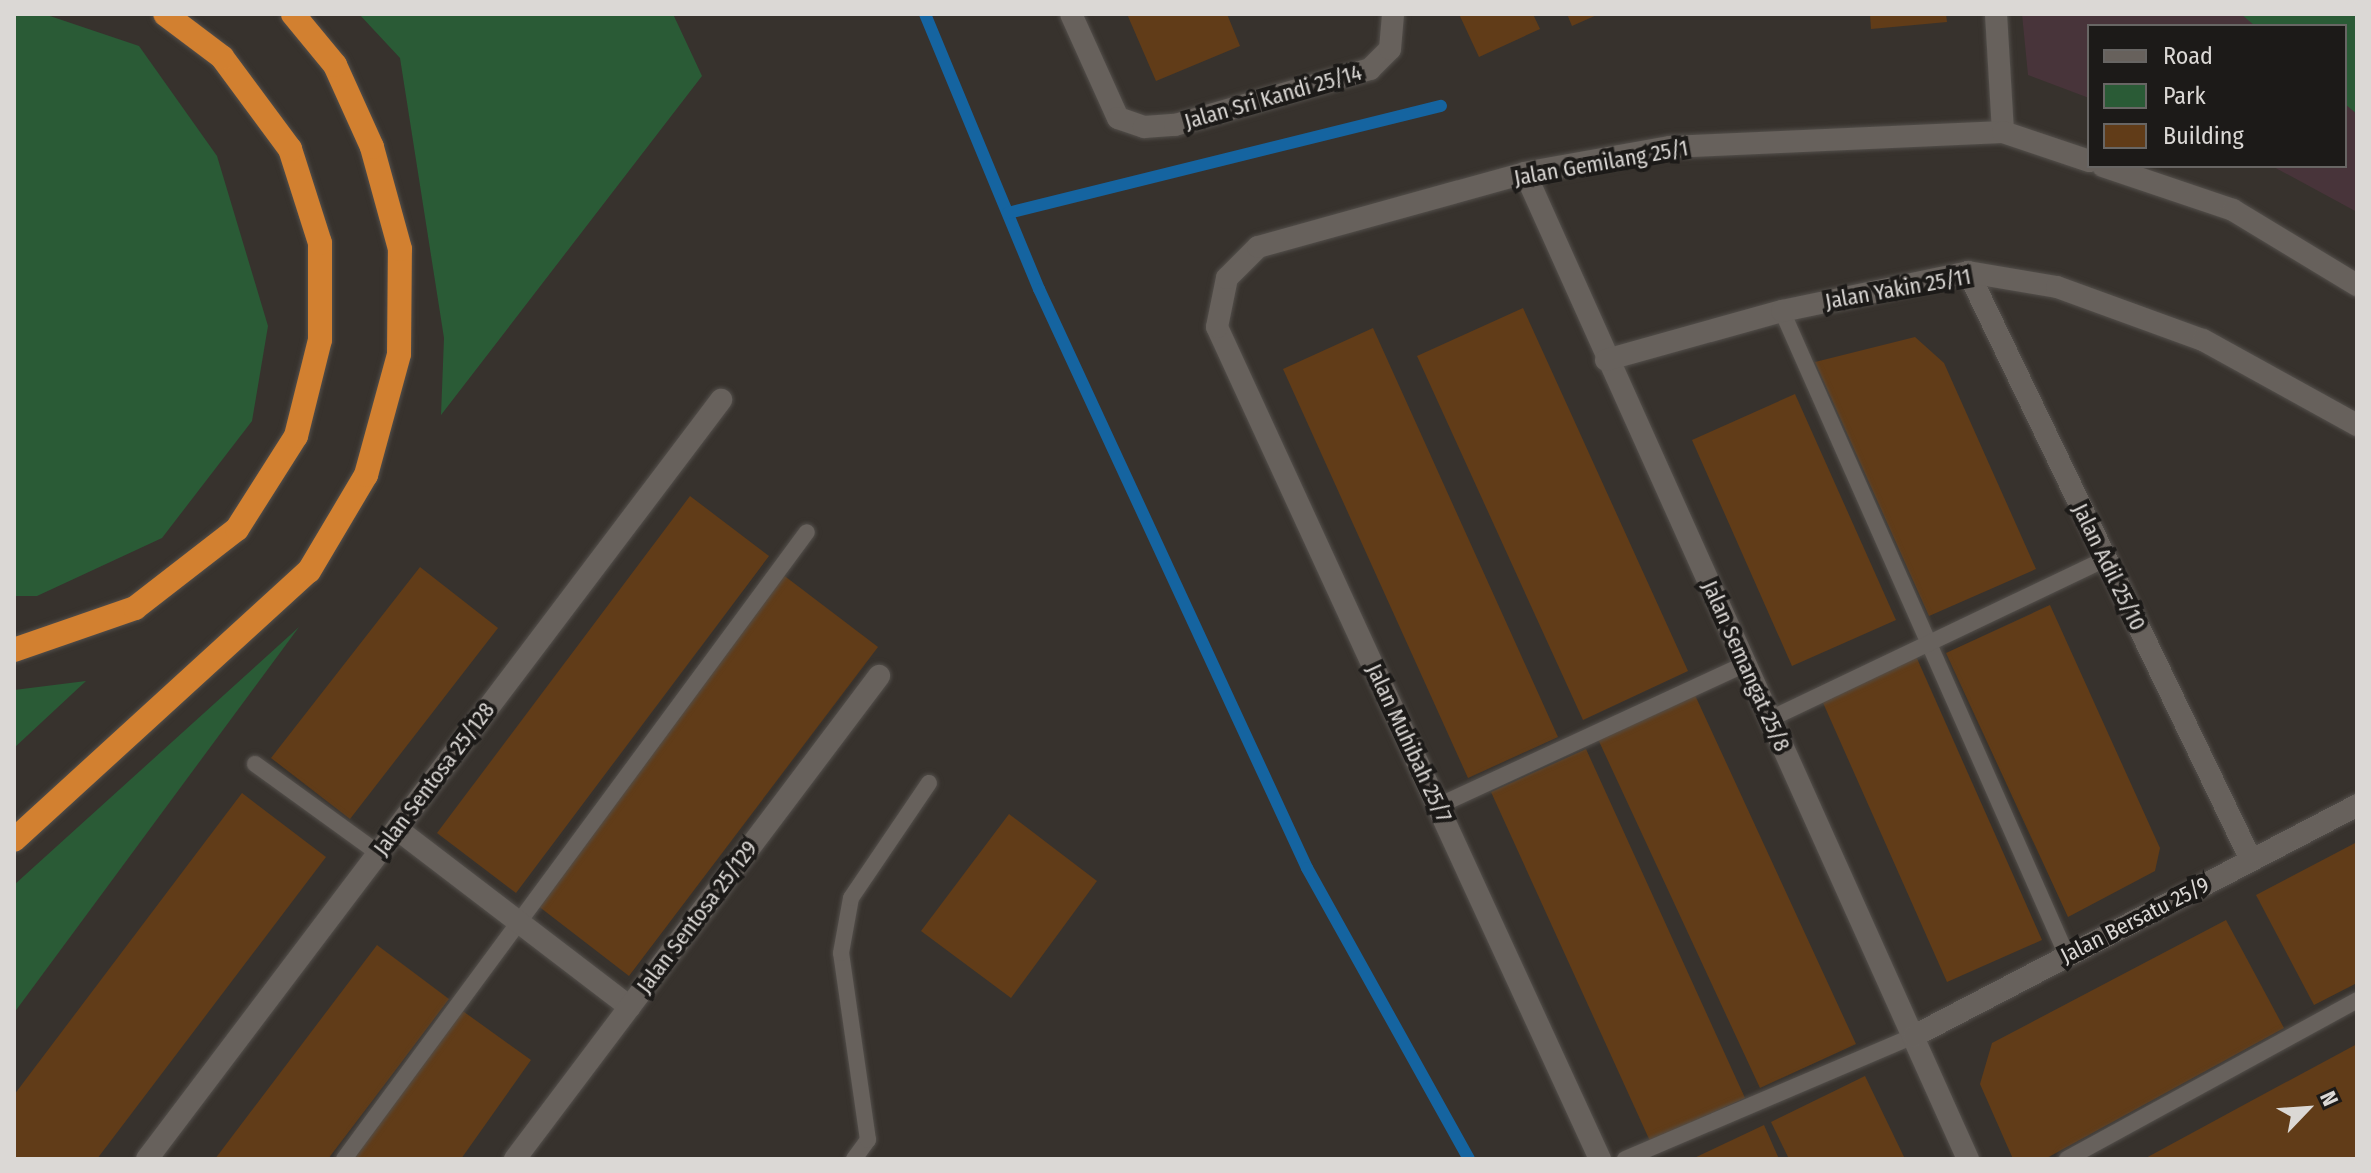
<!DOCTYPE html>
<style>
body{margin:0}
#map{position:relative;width:2371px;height:1173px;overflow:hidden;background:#37322d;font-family:"Fira Sans Condensed",sans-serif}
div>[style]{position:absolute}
.education>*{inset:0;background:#48343a}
.green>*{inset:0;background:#2a5b36}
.stream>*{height:12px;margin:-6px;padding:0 6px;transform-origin:6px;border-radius:6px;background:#1564a0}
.building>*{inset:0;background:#613c18}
.roads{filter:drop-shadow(0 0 2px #534f4b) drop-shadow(0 0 2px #534f4b)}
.service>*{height:16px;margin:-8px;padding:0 8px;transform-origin:8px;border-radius:8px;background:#67615c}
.minor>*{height:22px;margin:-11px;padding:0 11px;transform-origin:11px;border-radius:11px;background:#67615c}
.tertiary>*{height:22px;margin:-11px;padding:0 11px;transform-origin:11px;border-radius:11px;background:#67615c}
.motorway>*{height:24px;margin:-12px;padding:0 12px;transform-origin:12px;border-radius:12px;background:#d28030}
span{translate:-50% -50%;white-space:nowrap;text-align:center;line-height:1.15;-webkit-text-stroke:8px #1c1a18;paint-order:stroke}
.street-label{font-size:22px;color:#dbd8d5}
.frame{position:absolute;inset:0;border:16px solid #dbd8d5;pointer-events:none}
.legend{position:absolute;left:2087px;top:24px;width:260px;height:144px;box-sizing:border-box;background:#1c1a18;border:2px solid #686664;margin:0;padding:10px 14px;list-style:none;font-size:24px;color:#dbd8d5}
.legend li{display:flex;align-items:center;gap:16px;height:40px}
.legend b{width:40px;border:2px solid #686664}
.north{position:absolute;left:2267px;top:1069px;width:80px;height:80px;-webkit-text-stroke:6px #1c1a18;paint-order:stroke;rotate:65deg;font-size:22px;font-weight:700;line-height:32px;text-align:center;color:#dbd8d5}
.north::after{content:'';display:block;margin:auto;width:28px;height:36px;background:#dbd8d5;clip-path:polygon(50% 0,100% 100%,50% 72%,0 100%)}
</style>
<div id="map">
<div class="education">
<div style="clip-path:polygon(2022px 14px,2357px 14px,2357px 212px,2272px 166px,2345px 166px,2345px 26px,2089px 26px,2089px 98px,2028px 75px)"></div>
</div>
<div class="green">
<div style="clip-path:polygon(14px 14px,44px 14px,139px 46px,217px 156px,268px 326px,252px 421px,162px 538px,37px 596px,14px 596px)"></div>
<div style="clip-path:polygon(359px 14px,673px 14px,702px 76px,441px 415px,444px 338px,400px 58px)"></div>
<div style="clip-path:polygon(2241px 14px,2357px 14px,2357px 114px,2345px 104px,2345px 26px,2255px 26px)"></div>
<div style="clip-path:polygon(299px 627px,14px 1013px,14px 885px)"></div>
<div style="clip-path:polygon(86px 681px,14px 748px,14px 690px)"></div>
</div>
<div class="stream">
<div style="left:925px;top:14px;width:298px;rotate:67.5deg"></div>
<div style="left:1039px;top:289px;width:638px;rotate:65.16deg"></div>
<div style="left:1307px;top:868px;width:333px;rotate:60.9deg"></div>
<div style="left:1008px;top:213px;width:446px;rotate:-13.9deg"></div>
</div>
<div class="building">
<div style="clip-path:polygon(1127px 14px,1227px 14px,1240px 46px,1156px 81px)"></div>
<div style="clip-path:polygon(1459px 14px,1533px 14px,1540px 29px,1479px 57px)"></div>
<div style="clip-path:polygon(1567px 14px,1599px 14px,1572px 26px)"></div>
<div style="clip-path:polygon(1870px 14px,1946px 14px,1947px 22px,1871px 29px)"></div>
<div style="clip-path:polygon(1523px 308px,1688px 671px,1583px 720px,1417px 356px)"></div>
<div style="clip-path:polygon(1373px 328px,1558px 737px,1468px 778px,1283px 369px)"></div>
<div style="clip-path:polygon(1915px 337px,1944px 363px,2036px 569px,1929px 616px,1815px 362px)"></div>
<div style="clip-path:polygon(1795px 394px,1896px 620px,1792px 666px,1692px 440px)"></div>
<div style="clip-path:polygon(690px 496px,769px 556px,516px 893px,437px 833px)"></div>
<div style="clip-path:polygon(420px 567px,498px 628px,350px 819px,271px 758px)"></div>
<div style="clip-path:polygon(782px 574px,878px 647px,629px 976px,533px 902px)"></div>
<div style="clip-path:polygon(2050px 605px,2160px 848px,2155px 871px,2068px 917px,1946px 653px)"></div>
<div style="clip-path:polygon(1915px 654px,2042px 940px,1947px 982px,1820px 696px)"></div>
<div style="clip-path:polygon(1694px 693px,1856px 1044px,1760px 1088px,1597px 737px)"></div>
<div style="clip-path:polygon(1586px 749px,1745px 1098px,1650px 1141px,1491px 792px)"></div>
<div style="clip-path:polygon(242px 793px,326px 857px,97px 1159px,14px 1159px,14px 1095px)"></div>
<div style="clip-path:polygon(1009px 814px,1097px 881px,1011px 998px,921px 931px)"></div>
<div style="clip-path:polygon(2357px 842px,2357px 983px,2314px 1005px,2256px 895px)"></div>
<div style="clip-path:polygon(2226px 920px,2284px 1028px,2045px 1159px,2013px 1159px,1980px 1084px,1992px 1043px)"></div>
<div style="clip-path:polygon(377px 945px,449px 999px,385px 1084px,328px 1159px,215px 1159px)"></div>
<div style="clip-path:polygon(460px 1009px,531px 1060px,461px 1159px,353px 1159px)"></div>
<div style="clip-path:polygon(2357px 1044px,2357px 1159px,2144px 1159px,2251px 1101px)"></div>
<div style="clip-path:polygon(1865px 1076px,1905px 1159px,1789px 1159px,1771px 1122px)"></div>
<div style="clip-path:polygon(1764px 1125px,1779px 1159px,1692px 1159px)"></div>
</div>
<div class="roads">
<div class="service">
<div style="left:1782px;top:311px;width:705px;rotate:66.16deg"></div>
<div style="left:1770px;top:719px;width:371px;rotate:-25.5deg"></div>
<div style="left:255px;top:764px;width:152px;rotate:35.9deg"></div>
<div style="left:1438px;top:806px;width:338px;rotate:-24.8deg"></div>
<div style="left:344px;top:1159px;width:779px;rotate:-53.56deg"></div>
<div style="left:854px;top:1159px;width:24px;rotate:-54deg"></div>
<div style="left:868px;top:1140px;width:189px;rotate:-98.2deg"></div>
<div style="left:841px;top:953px;width:56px;rotate:-79.7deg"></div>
<div style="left:851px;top:898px;width:139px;rotate:-55.9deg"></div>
<div style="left:1625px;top:1159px;width:314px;rotate:-23.1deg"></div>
<div style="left:2067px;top:1159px;width:331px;rotate:-28.7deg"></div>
</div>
<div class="minor">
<div style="left:1071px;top:14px;width:114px;rotate:65.7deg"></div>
<div style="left:1118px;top:118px;width:28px;rotate:19deg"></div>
<div style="left:1144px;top:127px;width:31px;rotate:-4deg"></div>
<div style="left:1175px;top:125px;width:203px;rotate:-16deg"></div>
<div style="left:1370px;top:69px;width:28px;rotate:-45deg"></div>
<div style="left:1390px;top:49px;width:35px;rotate:-85deg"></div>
<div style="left:1996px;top:14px;width:118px;rotate:86.6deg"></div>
<div style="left:1525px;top:173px;width:1081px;rotate:65.81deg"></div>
<div style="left:1968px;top:272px;width:653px;rotate:64.3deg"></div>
<div style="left:1217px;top:327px;width:916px;rotate:65.28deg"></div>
<div style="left:1606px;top:360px;width:183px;rotate:-15.6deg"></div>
<div style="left:1782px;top:311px;width:190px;rotate:-11.8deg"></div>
<div style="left:1968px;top:272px;width:90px;rotate:9.6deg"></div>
<div style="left:2057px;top:287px;width:155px;rotate:20deg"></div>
<div style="left:2203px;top:340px;width:176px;rotate:28.9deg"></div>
<div style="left:397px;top:829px;width:293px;rotate:37.4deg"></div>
<div style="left:1914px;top:1036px;width:500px;rotate:-27.5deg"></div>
<div style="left:147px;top:1159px;width:952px;rotate:-52.9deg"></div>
<div style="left:515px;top:1159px;width:605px;rotate:-53deg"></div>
</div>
<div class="tertiary">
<div style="left:2103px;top:166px;width:137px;rotate:18.7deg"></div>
<div style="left:2233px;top:210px;width:145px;rotate:31.2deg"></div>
<div style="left:1217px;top:327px;width:50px;rotate:-78.5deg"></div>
<div style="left:1227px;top:278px;width:44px;rotate:-45deg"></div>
<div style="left:1258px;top:247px;width:277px;rotate:-15.5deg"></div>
<div style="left:1525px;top:173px;width:147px;rotate:-10.2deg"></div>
<div style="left:1670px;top:147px;width:333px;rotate:-2.6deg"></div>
<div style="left:2003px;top:132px;width:91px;rotate:18.6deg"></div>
</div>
<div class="motorway">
<div style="left:14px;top:650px;width:128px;rotate:-19.1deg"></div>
<div style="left:135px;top:608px;width:129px;rotate:-37.8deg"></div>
<div style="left:237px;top:529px;width:110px;rotate:-57.6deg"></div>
<div style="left:296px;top:436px;width:99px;rotate:-76deg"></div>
<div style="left:320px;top:340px;width:97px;rotate:-90deg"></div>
<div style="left:320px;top:243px;width:99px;rotate:-107.7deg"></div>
<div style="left:290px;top:149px;width:114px;rotate:-126.5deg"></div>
<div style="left:222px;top:57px;width:71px;rotate:-143deg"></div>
<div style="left:14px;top:840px;width:399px;rotate:-42.4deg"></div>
<div style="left:309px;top:571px;width:112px;rotate:-59.3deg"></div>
<div style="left:366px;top:475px;width:125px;rotate:-74.7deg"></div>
<div style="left:399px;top:354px;width:105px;rotate:-89.5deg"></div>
<div style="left:400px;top:249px;width:106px;rotate:-105.4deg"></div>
<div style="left:372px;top:147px;width:90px;rotate:-114.3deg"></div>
<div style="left:335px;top:65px;width:66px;rotate:-129.5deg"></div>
</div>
</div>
<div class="street-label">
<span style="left:1273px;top:97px;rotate:-16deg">Jalan Sri Kandi 25/14</span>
<span style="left:1601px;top:163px;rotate:-10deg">Jalan Gemilang 25/1</span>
<span style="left:1898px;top:289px;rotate:-10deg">Jalan Yakin 25/11</span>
<span style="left:2109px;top:567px;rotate:64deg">Jalan Adil 25/10</span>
<span style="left:1746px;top:666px;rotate:66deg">Jalan Semangat 25/8</span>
<span style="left:1409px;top:743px;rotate:65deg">Jalan Muhibah 25/7</span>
<span style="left:434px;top:779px;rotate:-53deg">Jalan Sentosa 25/128</span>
<span style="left:697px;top:917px;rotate:-53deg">Jalan Sentosa 25/129</span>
<span style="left:2135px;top:920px;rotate:-27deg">Jalan Bersatu 25/9</span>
</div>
<div class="frame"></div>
<ul class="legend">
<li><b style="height:10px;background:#67615c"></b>Road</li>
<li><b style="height:22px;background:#2a5b36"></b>Park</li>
<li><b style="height:22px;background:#613c18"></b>Building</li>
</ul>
<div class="north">N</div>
</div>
